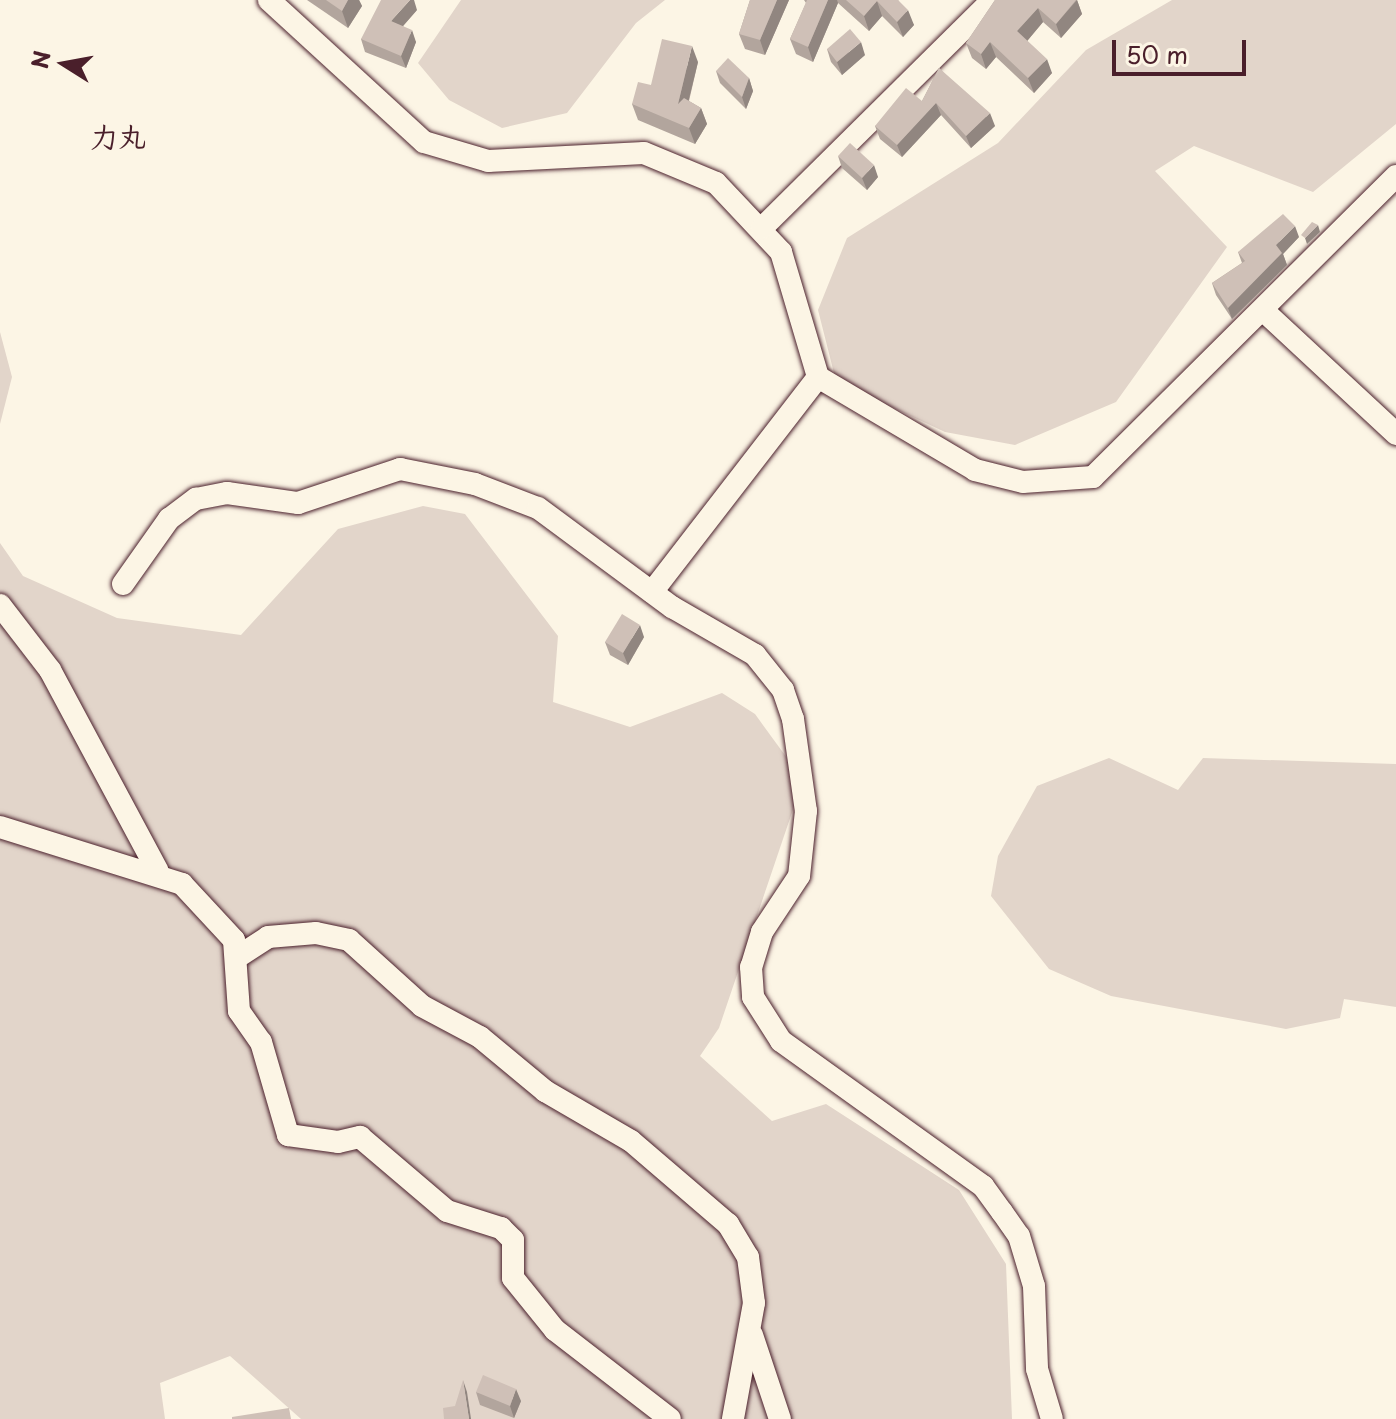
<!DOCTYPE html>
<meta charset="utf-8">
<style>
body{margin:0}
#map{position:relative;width:1396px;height:1419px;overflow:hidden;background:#fcf5e5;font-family:"Playpen Sans","Klee One",sans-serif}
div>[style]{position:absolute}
.green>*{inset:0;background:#e2d5ca}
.roads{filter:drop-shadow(0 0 2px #4a1f2b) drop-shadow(0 0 2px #4a1f2b)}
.minor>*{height:22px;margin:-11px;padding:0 11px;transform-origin:11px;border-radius:11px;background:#fcf5e5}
.wall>*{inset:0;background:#b2a59d}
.shaded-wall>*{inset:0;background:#918680}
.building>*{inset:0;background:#cfc0b7}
span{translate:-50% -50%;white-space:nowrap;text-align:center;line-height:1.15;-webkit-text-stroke:6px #fcf5e5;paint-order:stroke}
.quarter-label{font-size:28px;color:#4a1f2b;font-weight:700}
.north{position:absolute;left:24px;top:24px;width:80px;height:80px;-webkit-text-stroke:6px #fcf5e5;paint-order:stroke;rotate:281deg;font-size:22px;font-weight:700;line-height:32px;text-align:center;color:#4a1f2b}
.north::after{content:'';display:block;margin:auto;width:28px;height:36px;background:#4a1f2b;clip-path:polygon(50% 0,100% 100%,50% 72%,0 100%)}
.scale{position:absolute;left:1112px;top:40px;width:134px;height:36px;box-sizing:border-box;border:4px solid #4a1f2b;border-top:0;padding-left:10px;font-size:24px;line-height:28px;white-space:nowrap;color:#4a1f2b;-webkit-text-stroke:6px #fcf5e5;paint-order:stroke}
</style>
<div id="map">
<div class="green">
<div style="clip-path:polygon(461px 0,665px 0,636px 23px,567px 113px,502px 128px,449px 100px,418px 63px)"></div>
<div style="clip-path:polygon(1172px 0,1396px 0,1396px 124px,1313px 192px,1194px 146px,1155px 171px,1227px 247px,1116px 402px,1015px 445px,945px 432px,836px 381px,818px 310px,847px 238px,998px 143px,1086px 50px)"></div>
<div style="clip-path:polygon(0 332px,12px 377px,0 424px)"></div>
<div style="clip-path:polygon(423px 506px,465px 514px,558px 636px,553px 702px,630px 727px,722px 693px,755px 714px,803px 780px,719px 1028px,700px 1056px,772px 1121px,826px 1104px,959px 1190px,1006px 1264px,1012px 1419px,301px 1419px,230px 1356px,160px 1383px,165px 1419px,0 1419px,0 543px,23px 576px,117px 618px,241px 635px,338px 529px)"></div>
<div style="clip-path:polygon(1109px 758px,1178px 790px,1203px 758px,1396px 764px,1396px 1007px,1344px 999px,1340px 1018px,1286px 1029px,1111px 996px,1049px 969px,991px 896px,998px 856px,1037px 786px)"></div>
</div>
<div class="roads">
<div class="minor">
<div style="left:269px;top:0;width:210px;rotate:42.5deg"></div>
<div style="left:424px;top:142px;width:67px;rotate:16.5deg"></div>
<div style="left:488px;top:161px;width:156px;rotate:-2.9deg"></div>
<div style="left:644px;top:153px;width:78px;rotate:22.6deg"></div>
<div style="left:716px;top:183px;width:95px;rotate:46.7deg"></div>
<div style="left:781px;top:252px;width:130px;rotate:73.5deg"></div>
<div style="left:818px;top:377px;width:182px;rotate:30.6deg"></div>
<div style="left:975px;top:470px;width:49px;rotate:14deg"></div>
<div style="left:1023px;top:482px;width:70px;rotate:-4.1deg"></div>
<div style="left:1093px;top:477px;width:427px;rotate:-44.8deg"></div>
<div style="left:762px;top:228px;width:324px;rotate:-44.7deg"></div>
<div style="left:1266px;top:313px;width:178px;rotate:42.9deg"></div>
<div style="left:123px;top:584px;width:80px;rotate:-54.7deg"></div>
<div style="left:169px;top:519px;width:34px;rotate:-37deg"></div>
<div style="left:196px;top:499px;width:32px;rotate:-11deg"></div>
<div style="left:227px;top:493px;width:72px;rotate:8deg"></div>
<div style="left:298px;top:503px;width:108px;rotate:-18.4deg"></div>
<div style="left:400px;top:469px;width:76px;rotate:11.3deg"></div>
<div style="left:475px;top:484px;width:67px;rotate:20.9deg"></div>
<div style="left:538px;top:508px;width:167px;rotate:36.5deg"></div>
<div style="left:672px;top:607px;width:96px;rotate:30deg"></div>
<div style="left:755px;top:655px;width:45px;rotate:51.3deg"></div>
<div style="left:783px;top:690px;width:31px;rotate:71deg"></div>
<div style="left:793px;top:719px;width:93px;rotate:82deg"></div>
<div style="left:806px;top:811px;width:65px;rotate:96.1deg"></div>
<div style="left:799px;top:876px;width:67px;rotate:123.5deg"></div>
<div style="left:762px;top:932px;width:37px;rotate:107deg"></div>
<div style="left:751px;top:967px;width:30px;rotate:86deg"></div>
<div style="left:753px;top:997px;width:52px;rotate:57.5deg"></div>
<div style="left:781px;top:1041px;width:249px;rotate:35.7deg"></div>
<div style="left:983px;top:1186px;width:32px;rotate:54deg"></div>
<div style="left:1002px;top:1212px;width:29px;rotate:55deg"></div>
<div style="left:1019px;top:1236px;width:52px;rotate:73.3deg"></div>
<div style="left:1034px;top:1286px;width:83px;rotate:87.9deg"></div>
<div style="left:1037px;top:1369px;width:52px;rotate:73.3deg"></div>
<div style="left:652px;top:592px;width:272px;rotate:-52.3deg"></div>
<div style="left:0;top:605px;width:82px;rotate:52.4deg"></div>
<div style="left:50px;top:670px;width:228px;rotate:61.8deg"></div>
<div style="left:0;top:827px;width:191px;rotate:17.4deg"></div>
<div style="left:182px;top:884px;width:76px;rotate:47.1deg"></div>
<div style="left:234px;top:940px;width:71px;rotate:86deg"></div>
<div style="left:239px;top:1011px;width:38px;rotate:55deg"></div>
<div style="left:261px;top:1042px;width:97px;rotate:73.8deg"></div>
<div style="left:288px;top:1135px;width:50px;rotate:8deg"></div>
<div style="left:338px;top:1142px;width:23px;rotate:-13deg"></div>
<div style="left:360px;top:1137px;width:114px;rotate:40.4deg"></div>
<div style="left:447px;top:1211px;width:57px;rotate:17.5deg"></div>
<div style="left:501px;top:1228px;width:17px;rotate:45deg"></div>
<div style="left:513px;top:1240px;width:38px;rotate:90deg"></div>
<div style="left:513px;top:1278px;width:67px;rotate:51.1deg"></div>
<div style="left:555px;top:1330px;width:145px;rotate:37.7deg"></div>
<div style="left:239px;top:956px;width:35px;rotate:-33deg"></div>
<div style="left:268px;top:937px;width:48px;rotate:-4.8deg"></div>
<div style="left:316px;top:933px;width:34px;rotate:12deg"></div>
<div style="left:349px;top:940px;width:98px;rotate:42.1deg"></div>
<div style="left:422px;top:1006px;width:66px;rotate:28.1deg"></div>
<div style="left:480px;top:1037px;width:85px;rotate:39.7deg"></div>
<div style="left:545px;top:1091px;width:99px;rotate:30.2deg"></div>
<div style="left:631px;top:1141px;width:128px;rotate:40.6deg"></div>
<div style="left:728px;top:1224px;width:39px;rotate:59deg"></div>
<div style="left:748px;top:1257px;width:46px;rotate:82.6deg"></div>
<div style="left:754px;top:1303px;width:118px;rotate:100.3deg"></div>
<div style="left:752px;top:1335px;width:89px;rotate:71.6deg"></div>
</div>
</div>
<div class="wall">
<div style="clip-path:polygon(307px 0,359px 0,362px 6px,348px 28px)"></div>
<div style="clip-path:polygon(749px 0,789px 0,765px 55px,745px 49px,739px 34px,750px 0)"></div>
<div style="clip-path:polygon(804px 0,898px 0,914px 25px,903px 37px,882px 16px,869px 31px,838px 3px,813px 62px,796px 54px,790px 39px,806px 3px)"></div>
<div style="clip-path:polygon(995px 0,1077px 0,1082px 14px,1061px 38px,1043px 22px,1027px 41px,1052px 73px,1034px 93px,996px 57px,986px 69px,972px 58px,966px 43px)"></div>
<div style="clip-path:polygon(417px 10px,403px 26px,416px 42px,406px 68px,365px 52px,361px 39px)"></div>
<div style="clip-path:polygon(827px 49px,865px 55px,842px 75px,831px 62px)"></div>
<div style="clip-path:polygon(698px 62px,689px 101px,701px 108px,707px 124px,695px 144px,638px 120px,632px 104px,651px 85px)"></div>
<div style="clip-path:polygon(939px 68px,995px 126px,971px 148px,941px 115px,902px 157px,880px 139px,875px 126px,922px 101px)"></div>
<div style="clip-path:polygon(716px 71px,749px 78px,753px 91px,746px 109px,720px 83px)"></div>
<div style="clip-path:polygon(838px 156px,878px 177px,867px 190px,842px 168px)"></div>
<div style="clip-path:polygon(1299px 237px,1283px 254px,1287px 265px,1232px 319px,1216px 295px,1212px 283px,1242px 263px,1238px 252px)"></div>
<div style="clip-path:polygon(644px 637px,628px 665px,610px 655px,605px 642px)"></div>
<div style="clip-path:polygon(476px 1392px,521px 1401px,514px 1418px,480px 1405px)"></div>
</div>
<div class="shaded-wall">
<div style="clip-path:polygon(348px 0,359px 0,362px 6px,348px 28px,342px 11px)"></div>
<div style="clip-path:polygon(410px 0,414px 0,417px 10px,396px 34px,391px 21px)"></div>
<div style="clip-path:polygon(777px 0,789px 0,765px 55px,760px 40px)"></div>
<div style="clip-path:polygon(828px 0,837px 0,838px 3px,813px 62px,808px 47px)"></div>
<div style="clip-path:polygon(1077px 0,1082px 14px,1061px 38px,1056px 24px)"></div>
<div style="clip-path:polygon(877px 1px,882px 16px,869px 31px,864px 16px)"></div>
<div style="clip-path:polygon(1038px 8px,1043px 22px,1023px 46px,1017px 31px)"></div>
<div style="clip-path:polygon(908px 10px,914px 25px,903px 37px,897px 22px)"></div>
<div style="clip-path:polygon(412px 30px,416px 42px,406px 68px,401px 56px)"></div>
<div style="clip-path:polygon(861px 42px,865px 55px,842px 75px,837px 62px)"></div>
<div style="clip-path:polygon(990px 42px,996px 57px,986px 69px,981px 54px)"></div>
<div style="clip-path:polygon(692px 46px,698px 62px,684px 119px,678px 104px)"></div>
<div style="clip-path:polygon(1047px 59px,1052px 73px,1034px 93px,1028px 78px)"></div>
<div style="clip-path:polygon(749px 78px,753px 91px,746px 109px,742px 97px)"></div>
<div style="clip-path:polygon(936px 103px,941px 115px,902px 157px,897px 145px)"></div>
<div style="clip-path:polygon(701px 108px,707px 124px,695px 144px,689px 128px)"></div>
<div style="clip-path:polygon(990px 113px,995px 126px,971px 148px,966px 136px)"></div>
<div style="clip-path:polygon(874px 165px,878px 177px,867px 190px,862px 178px)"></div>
<div style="clip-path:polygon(1318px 225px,1320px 232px,1307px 244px,1305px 238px)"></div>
<div style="clip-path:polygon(1295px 226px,1299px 237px,1283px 254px,1287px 265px,1232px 319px,1228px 308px,1276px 245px)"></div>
<div style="clip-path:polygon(640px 625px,644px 637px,628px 665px,623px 653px)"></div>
<div style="clip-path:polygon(463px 1380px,467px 1392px,471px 1419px,469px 1419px)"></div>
<div style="clip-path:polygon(516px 1389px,521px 1401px,514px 1418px,510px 1406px)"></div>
</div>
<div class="building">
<div style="clip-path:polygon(326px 0,348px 0,342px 11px)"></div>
<div style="clip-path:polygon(381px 0,410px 0,391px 21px,412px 30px,401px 56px,361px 39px)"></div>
<div style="clip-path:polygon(750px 0,777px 0,760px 40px,739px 34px)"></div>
<div style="clip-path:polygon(807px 0,828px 0,808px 47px,790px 39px)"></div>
<div style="clip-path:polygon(846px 0,898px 0,908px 10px,897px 22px,877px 1px,864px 16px)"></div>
<div style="clip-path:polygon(995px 0,1076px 0,1056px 24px,1038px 8px,1017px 31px,1047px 59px,1028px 78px,990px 42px,981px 54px,966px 43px)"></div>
<div style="clip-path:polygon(850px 29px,861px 42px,837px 62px,827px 49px)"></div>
<div style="clip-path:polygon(662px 39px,692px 46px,678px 104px,684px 98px,701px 108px,689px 128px,632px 104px,638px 82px,651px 85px)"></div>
<div style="clip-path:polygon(728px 58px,749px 78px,742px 97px,716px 71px)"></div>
<div style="clip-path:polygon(939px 68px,990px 113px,966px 136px,936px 103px,897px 145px,875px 126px,906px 88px,922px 101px)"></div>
<div style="clip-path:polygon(850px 143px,874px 165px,862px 178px,838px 156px)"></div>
<div style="clip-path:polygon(1283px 214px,1295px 226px,1276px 245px,1282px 253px,1228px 308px,1212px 283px,1245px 261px,1238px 252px)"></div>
<div style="clip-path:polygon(1312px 222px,1318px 225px,1305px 238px,1301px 235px)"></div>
<div style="clip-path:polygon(622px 614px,640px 625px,623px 653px,605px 642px)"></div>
<div style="clip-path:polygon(483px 1375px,516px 1389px,510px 1406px,476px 1392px)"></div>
<div style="clip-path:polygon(463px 1380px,469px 1419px,444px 1419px,443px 1408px,455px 1406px)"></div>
<div style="clip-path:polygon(289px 1408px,291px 1419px,232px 1419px,232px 1417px)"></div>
</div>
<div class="quarter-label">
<span style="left:118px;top:136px">力丸</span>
</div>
<div class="north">N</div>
<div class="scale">50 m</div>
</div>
